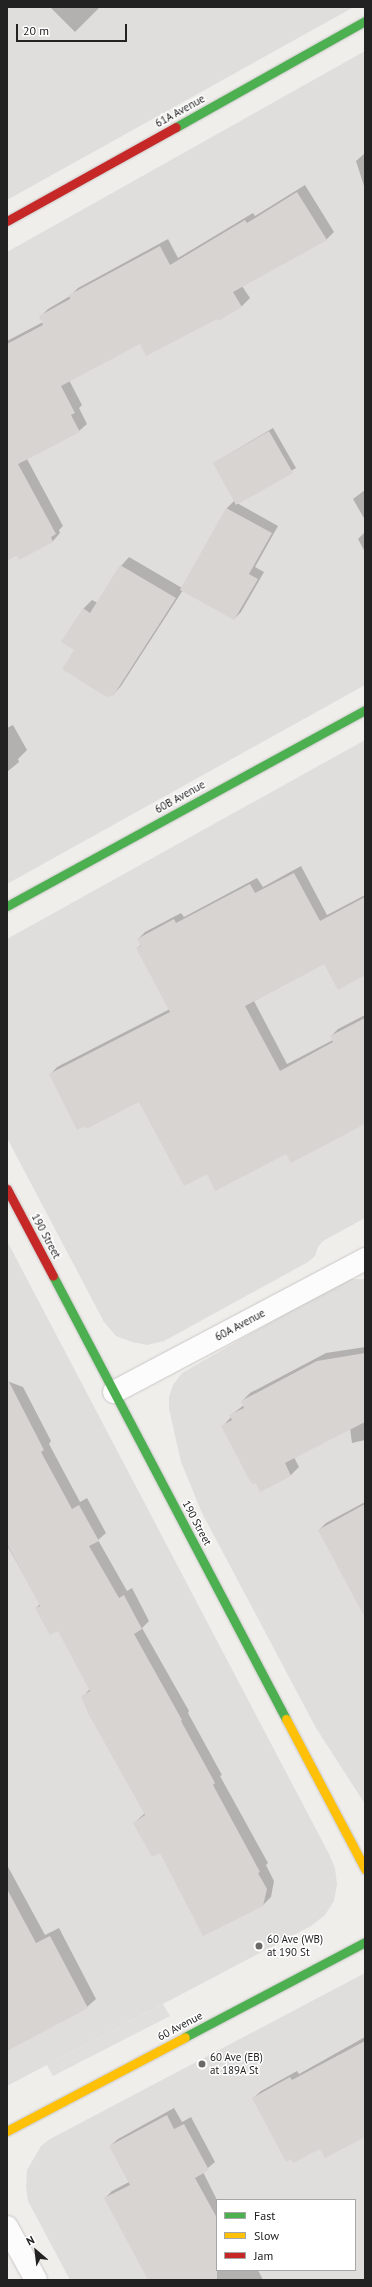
<!DOCTYPE html>
<style>
body{margin:0}
#map{position:relative;width:372px;height:2287px;overflow:hidden;background:#f0eeeb;font-family:"PT Sans",sans-serif}
div>[style]{position:absolute}
.residential>*{inset:0;background:#dfdedc}
.parking>*{inset:0;background:#e0dfde}
.shadow>*{inset:0;background:#0003}
.building>*{inset:0;background:#d7d4d2}
.roads{filter:drop-shadow(0 0 1px #c9c8c7) drop-shadow(0 0 1px #c9c8c7)}
.street>*{height:22px;margin:-11px;padding:0 11px;transform-origin:11px;border-radius:11px;background:#fdfcfc}
.fast>*{height:9px;margin:-4.5px;padding:0 4.5px;transform-origin:4.5px;border-radius:4.5px;background:#4caf50}
.slow>*{height:9px;margin:-4.5px;padding:0 4.5px;transform-origin:4.5px;border-radius:4.5px;background:#ffc107}
.jam>*{height:9px;margin:-4.5px;padding:0 4.5px;transform-origin:4.5px;border-radius:4.5px;background:#c62828}
.dots>*{width:11px;height:11px;translate:-50% -50%;box-sizing:border-box;border:2px solid #fff;border-radius:50%}
span{translate:-50% -50%;white-space:nowrap;text-align:center;line-height:1.15;-webkit-text-stroke:3px #fff;paint-order:stroke}
.street-label{font-size:11px;color:#222}
.poi-label{font-size:11px;color:#222}
.left{translate:0 -50%;text-align:left}
.frame{position:absolute;inset:0;border:8px solid #222;pointer-events:none}
.legend{position:absolute;left:216px;top:2199px;width:140px;height:72px;box-sizing:border-box;background:#fff;border:1px solid #a7a7a7;margin:0;padding:5px 7px;list-style:none;font-size:12px;color:#222}
.legend li{display:flex;align-items:center;gap:8px;height:20px}
.legend b{width:20px;border:1px solid #a7a7a7}
.north{position:absolute;left:16px;top:2231px;width:40px;height:40px;-webkit-text-stroke:3px #fff;paint-order:stroke;rotate:332deg;font-size:11px;font-weight:700;line-height:16px;text-align:center;color:#222}
.north::after{content:'';display:block;margin:auto;width:14px;height:18px;background:#222;clip-path:polygon(50% 0,100% 100%,50% 72%,0 100%)}
.scale{position:absolute;left:16px;top:24px;width:111px;height:18px;box-sizing:border-box;border:2px solid #222;border-top:0;padding-left:5px;font-size:12px;line-height:14px;white-space:nowrap;color:#222;-webkit-text-stroke:3px #fff;paint-order:stroke}
</style>
<div id="map">
<div class="residential">
<div style="clip-path:polygon(7px 7px,354px 7px,7px 200px)"></div>
<div style="clip-path:polygon(365px 51px,365px 685px,7px 884px,7px 252px)"></div>
<div style="clip-path:polygon(365px 740px,365px 1218px,323px 1241px,318px 1247px,315px 1256px,308px 1262px,164px 1341px,147px 1345px,132px 1342px,116px 1336px,104px 1322px,7px 1138px,7px 939px)"></div>
<div style="clip-path:polygon(7px 1241px,329px 1854px,335px 1868px,337px 1884px,334px 1901px,325px 1915px,311px 1926px,7px 2086px)"></div>
<div style="clip-path:polygon(351px 1279px,365px 1279px,365px 1804px,316px 1728px,202px 1513px,181px 1462px,169px 1409px,169px 1397px,173px 1385px,182px 1373px,339px 1283px)"></div>
<div style="clip-path:polygon(evenodd,365px 1973px,365px 2280px,70px 2280px,28px 2201px,26px 2187px,27px 2170px,41px 2146px,50px 2139px,365px 1973px,217px 2200px,355px 2200px,355px 2270px,217px 2270px,217px 2200px)"></div>
</div>
<div class="parking">
<div style="clip-path:polygon(163px 2004px,170px 2016px,53px 2076px,47px 2065px)"></div>
</div>
<div class="shadow">
<div style="clip-path:polygon(50px 7px,100px 7px,75px 32px)"></div>
<div style="clip-path:polygon(365px 153px,365px 189px,356px 161px)"></div>
<div style="clip-path:polygon(305px 185px,334px 232px,326px 240px,242px 286px,250px 298px,242px 306px,219px 320px,217px 317px,140px 343px,69px 380px,82px 405px,79px 408px,87px 424px,79px 431px,27px 459px,63px 526px,59px 530px,60px 533px,53px 541px,7px 559px,7px 341px,43px 322px,40px 317px,48px 309px,70px 296px,78px 288px,168px 239px,178px 258px,253px 213px,255px 216px)"></div>
<div style="clip-path:polygon(273px 428px,296px 468px,237px 503px,278px 526px,255px 567px,264px 572px,241px 612px,234px 619px,183px 590px,121px 686px,113px 695px,75px 649px,84px 608px,92px 600px,98px 603px,121px 566px,129px 557px,182px 588px,227px 508px,235px 500px,214px 463px)"></div>
<div style="clip-path:polygon(365px 490px,365px 520px,353px 499px)"></div>
<div style="clip-path:polygon(365px 532px,365px 552px,358px 539px)"></div>
<div style="clip-path:polygon(13px 725px,27px 750px,18px 759px,19px 762px,7px 772px,7px 728px)"></div>
<div style="clip-path:polygon(301px 866px,327px 915px,365px 895px,365px 954px,325px 963px,254px 1001px,287px 1064px,333px 1040px,331px 1036px,338px 1029px,365px 1015px,365px 1123px,286px 1152px,207px 1173px,139px 1101px,50px 1075px,57px 1067px,170px 1009px,137px 948px,141px 945px,138px 939px,145px 932px,181px 913px,184px 917px,257px 878px,263px 887px)"></div>
<div style="clip-path:polygon(365px 1347px,365px 1440px,352px 1443px,350px 1428px,294px 1457px,299px 1467px,291px 1475px,261px 1491px,223px 1426px,231px 1417px,231px 1415px,244px 1405px,242px 1401px,250px 1393px,326px 1353px)"></div>
<div style="clip-path:polygon(7px 1381px,23px 1387px,51px 1441px,49px 1444px,80px 1502px,87px 1498px,106px 1533px,98px 1540px,127px 1591px,132px 1588px,149px 1621px,142px 1628px,189px 1711px,188px 1713px,222px 1775px,220px 1776px,268px 1863px,266px 1865px,274px 1881px,271px 1897px,263px 1905px,160px 1852px,134px 1823px,145px 1813px,82px 1697px,90px 1689px,58px 1629px,36px 1608px,40px 1604px,7px 1545px)"></div>
<div style="clip-path:polygon(365px 1502px,365px 1592px,319px 1530px,326px 1523px)"></div>
<div style="clip-path:polygon(7px 1865px,45px 1935px,59px 1928px,96px 1999px,87px 2007px,7px 2050px)"></div>
<div style="clip-path:polygon(365px 2037px,365px 2132px,321px 2148px,253px 2098px,261px 2091px,297px 2071px,299px 2074px)"></div>
<div style="clip-path:polygon(174px 2108px,182px 2122px,191px 2117px,215px 2162px,203px 2172px,217px 2200px,217px 2270px,258px 2270px,263px 2280px,149px 2280px,105px 2198px,112px 2191px,129px 2182px,110px 2146px,118px 2139px)"></div>
</div>
<div class="building">
<div style="clip-path:polygon(297px 192px,327px 240px,233px 292px,242px 307px,218px 321px,217px 319px,146px 356px,140px 344px,61px 386px,75px 413px,71px 415px,80px 432px,18px 464px,56px 534px,51px 537px,53px 542px,19px 560px,17px 555px,7px 561px,7px 344px,43px 325px,39px 316px,70px 299px,69px 295px,160px 246px,170px 265px,245px 220px,247px 223px)"></div>
<div style="clip-path:polygon(269px 431px,293px 473px,236px 505px,213px 463px)"></div>
<div style="clip-path:polygon(226px 508px,272px 533px,249px 574px,258px 579px,234px 620px,180px 590px)"></div>
<div style="clip-path:polygon(120px 565px,176px 598px,113px 696px,110px 695px,108px 698px,62px 669px,74px 650px,61px 642px,83px 608px,90px 613px)"></div>
<div style="clip-path:polygon(294px 873px,320px 921px,365px 897px,365px 975px,338px 990px,324px 964px,245px 1006px,280px 1071px,333px 1042px,330px 1036px,365px 1018px,365px 1124px,291px 1163px,286px 1154px,215px 1191px,207px 1174px,184px 1186px,139px 1102px,86px 1129px,85px 1126px,77px 1130px,49px 1074px,170px 1012px,136px 948px,141px 946px,137px 939px,174px 919px,176px 923px,250px 884px,255px 893px)"></div>
<div style="clip-path:polygon(365px 1353px,365px 1422px,285px 1463px,291px 1476px,260px 1492px,256px 1483px,253px 1484px,250px 1481px,221px 1426px,232px 1420px,229px 1415px,244px 1408px,241px 1401px,317px 1361px)"></div>
<div style="clip-path:polygon(7px 1378px,44px 1450px,41px 1452px,72px 1509px,79px 1505px,99px 1541px,89px 1546px,119px 1598px,124px 1595px,142px 1629px,134px 1634px,182px 1720px,181px 1721px,215px 1783px,213px 1785px,260px 1872px,258px 1873px,267px 1889px,263px 1906px,203px 1936px,160px 1853px,152px 1857px,133px 1823px,145px 1815px,88px 1713px,81px 1696px,90px 1691px,58px 1631px,50px 1635px,35px 1608px,40px 1606px,7px 1544px)"></div>
<div style="clip-path:polygon(365px 1504px,365px 1618px,318px 1530px)"></div>
<div style="clip-path:polygon(7px 1889px,36px 1943px,50px 1936px,88px 2008px,7px 2051px)"></div>
<div style="clip-path:polygon(365px 2041px,365px 2137px,325px 2158px,320px 2149px,293px 2163px,291px 2159px,286px 2162px,252px 2098px,290px 2077px,292px 2080px)"></div>
<div style="clip-path:polygon(167px 2115px,174px 2129px,184px 2124px,209px 2170px,195px 2178px,217px 2218px,217px 2280px,148px 2280px,104px 2198px,130px 2185px,109px 2146px)"></div>
</div>
<div class="roads">
<div class="street">
<div style="left:114px;top:1392px;width:284px;rotate:-27.9deg"></div>
<div style="left:7px;top:2227px;width:60px;rotate:61.3deg"></div>
</div>
<div class="fast">
<div style="left:176px;top:127px;width:217px;rotate:-29.3deg"></div>
<div style="left:7px;top:906px;width:408px;rotate:-28.7deg"></div>
<div style="left:53px;top:1276px;width:501px;rotate:62.26deg"></div>
<div style="left:185px;top:2037px;width:204px;rotate:-27.8deg"></div>
</div>
<div class="slow">
<div style="left:286px;top:1719px;width:170px;rotate:62.2deg"></div>
<div style="left:7px;top:2131px;width:201px;rotate:-27.8deg"></div>
</div>
<div class="jam">
<div style="left:7px;top:221px;width:193px;rotate:-29.1deg"></div>
<div style="left:7px;top:1189px;width:98px;rotate:62.1deg"></div>
</div>
</div>
<div class="dots">
<div style="left:259px;top:1946px;background:#6a6968"></div>
<div style="left:202px;top:2064px;background:#6a6968"></div>
</div>
<div class="street-label">
<span style="left:180px;top:111px;rotate:-29deg">61A Avenue</span>
<span style="left:180px;top:797px;rotate:-29deg">60B Avenue</span>
<span style="left:46px;top:1236px;rotate:62deg">190 Street</span>
<span style="left:240px;top:1325px;rotate:-28deg">60A Avenue</span>
<span style="left:197px;top:1523px;rotate:62deg">190 Street</span>
<span style="left:180px;top:2026px;rotate:-28deg">60 Avenue</span>
</div>
<div class="poi-label">
<span class="left" style="left:267px;top:1946px">60 Ave (WB)<br>at 190 St</span>
<span class="left" style="left:210px;top:2064px">60 Ave (EB)<br>at 189A St</span>
</div>
<div class="frame"></div>
<ul class="legend">
<li><b style="height:5px;background:#4caf50"></b>Fast</li>
<li><b style="height:5px;background:#ffc107"></b>Slow</li>
<li><b style="height:5px;background:#c62828"></b>Jam</li>
</ul>
<div class="north">N</div>
<div class="scale">20 m</div>
</div>
